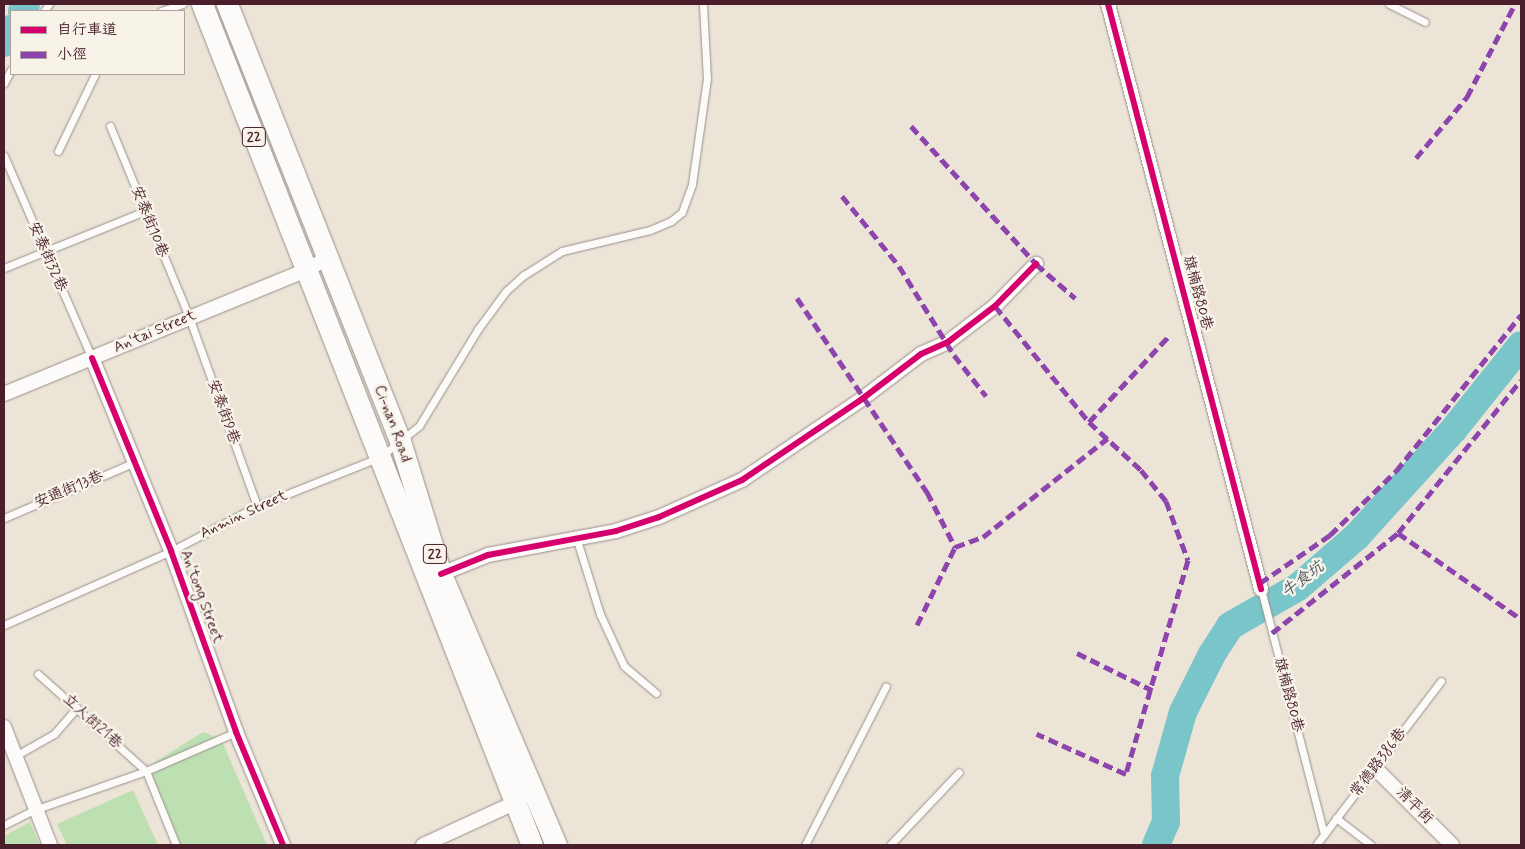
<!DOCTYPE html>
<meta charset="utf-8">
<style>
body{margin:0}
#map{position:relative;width:1525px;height:849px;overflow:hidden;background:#ebe4d7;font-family:Mynerve,"LXGW WenKai TC",sans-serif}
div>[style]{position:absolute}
.green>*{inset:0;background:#bde0b3}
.river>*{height:28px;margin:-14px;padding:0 14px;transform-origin:14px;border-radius:14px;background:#7ac5c9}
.roads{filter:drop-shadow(0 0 1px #9a8f8b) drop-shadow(0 0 1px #9a8f8b)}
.lane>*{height:7px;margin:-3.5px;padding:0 3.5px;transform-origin:3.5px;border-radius:3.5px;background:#fcfbf9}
.street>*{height:14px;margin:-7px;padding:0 7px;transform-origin:7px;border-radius:7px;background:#fcfbf9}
.primary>*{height:21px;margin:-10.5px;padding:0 10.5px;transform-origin:10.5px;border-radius:10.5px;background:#fcfbf9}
.quiet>*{height:5px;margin-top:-2.5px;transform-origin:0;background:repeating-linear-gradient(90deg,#8e44ad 0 10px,transparent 0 15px)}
.cycleway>*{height:6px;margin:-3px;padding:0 3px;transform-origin:3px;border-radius:3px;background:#d6006c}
span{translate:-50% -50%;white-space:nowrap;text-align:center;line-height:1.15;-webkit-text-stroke:5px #f7f3e8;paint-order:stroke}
.shield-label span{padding:1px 4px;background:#f7f3e8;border:1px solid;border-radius:4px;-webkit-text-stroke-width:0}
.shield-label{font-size:14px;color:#4a1f2b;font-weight:700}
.street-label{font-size:15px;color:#4a1f2b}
.water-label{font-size:16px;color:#4a5560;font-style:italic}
.frame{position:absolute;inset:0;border:5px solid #4a1f2b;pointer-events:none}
.legend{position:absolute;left:10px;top:10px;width:175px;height:65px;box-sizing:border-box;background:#f7f3e8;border:1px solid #b29e9c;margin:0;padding:6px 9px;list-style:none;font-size:15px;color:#4a1f2b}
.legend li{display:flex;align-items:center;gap:10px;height:25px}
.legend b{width:25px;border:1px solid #b29e9c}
</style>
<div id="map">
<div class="green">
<div style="clip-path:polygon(203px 732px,221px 739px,267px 845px,180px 845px,152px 781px,155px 762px)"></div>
<div style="clip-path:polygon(133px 790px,158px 845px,67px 845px,57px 824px)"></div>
<div style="clip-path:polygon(30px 822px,40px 845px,4px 845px,4px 836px)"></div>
</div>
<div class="river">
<div style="left:22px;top:11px;width:8px;rotate:-60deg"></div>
<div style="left:4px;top:43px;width:16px;rotate:-63deg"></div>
<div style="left:1156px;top:845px;width:25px;rotate:-67deg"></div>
<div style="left:1166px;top:822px;width:46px;rotate:-91.2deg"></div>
<div style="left:1165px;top:776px;width:66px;rotate:-74.3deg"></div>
<div style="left:1183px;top:712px;width:65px;rotate:-63.4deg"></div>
<div style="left:1212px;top:654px;width:33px;rotate:-57deg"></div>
<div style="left:1230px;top:626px;width:78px;rotate:-29.8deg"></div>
<div style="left:1298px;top:587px;width:78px;rotate:-40.8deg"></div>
<div style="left:1357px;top:536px;width:144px;rotate:-47.8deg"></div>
<div style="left:1454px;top:429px;width:107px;rotate:-51.4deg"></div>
</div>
<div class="roads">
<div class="lane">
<div style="left:1389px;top:4px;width:40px;rotate:26.6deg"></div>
<div style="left:44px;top:11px;width:9px;rotate:-54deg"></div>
<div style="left:161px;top:11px;width:23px;rotate:-18deg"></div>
<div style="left:4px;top:83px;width:15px;rotate:-62deg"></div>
<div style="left:110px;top:126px;width:207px;rotate:67.5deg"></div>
<div style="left:189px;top:317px;width:201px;rotate:70.2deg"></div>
<div style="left:58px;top:151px;width:85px;rotate:-64.3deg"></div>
<div style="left:4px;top:156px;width:220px;rotate:66.5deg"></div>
<div style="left:4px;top:268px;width:152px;rotate:-22deg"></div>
<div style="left:4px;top:518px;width:142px;rotate:-23.1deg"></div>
<div style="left:576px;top:537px;width:81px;rotate:72.7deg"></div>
<div style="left:600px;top:614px;width:57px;rotate:65.2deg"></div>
<div style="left:624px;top:666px;width:42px;rotate:40.2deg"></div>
<div style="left:1261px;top:589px;width:253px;rotate:75.6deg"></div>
<div style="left:4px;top:625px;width:183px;rotate:-23.9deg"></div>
<div style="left:171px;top:551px;width:97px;rotate:-27.6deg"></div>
<div style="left:257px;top:506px;width:132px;rotate:-21.7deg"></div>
<div style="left:380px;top:457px;width:50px;rotate:-38.5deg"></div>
<div style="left:419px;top:426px;width:114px;rotate:-58.7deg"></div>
<div style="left:478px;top:329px;width:47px;rotate:-53.6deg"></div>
<div style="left:506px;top:291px;width:24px;rotate:-42deg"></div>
<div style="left:524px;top:275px;width:45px;rotate:-32.3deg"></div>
<div style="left:562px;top:251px;width:90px;rotate:-13.4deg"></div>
<div style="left:650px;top:230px;width:23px;rotate:-23deg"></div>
<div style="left:671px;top:221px;width:14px;rotate:-39deg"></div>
<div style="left:682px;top:212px;width:30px;rotate:-70deg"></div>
<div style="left:692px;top:184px;width:106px;rotate:-81.9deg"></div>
<div style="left:707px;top:79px;width:75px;rotate:-93.1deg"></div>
<div style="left:38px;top:674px;width:145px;rotate:41.9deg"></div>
<div style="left:146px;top:771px;width:80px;rotate:67.9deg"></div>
<div style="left:17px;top:755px;width:43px;rotate:-29.6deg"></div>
<div style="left:54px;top:734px;width:35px;rotate:-49deg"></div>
<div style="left:1336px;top:818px;width:44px;rotate:37.6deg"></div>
<div style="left:4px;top:825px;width:34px;rotate:-27deg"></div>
<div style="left:34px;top:810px;width:119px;rotate:-19.2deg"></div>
<div style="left:146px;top:771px;width:98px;rotate:-23.4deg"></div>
<div style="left:805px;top:845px;width:178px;rotate:-63deg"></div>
<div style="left:890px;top:845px;width:100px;rotate:-46.6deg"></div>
<div style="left:1316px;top:845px;width:206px;rotate:-52.7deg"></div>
</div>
<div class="street">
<div style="left:1108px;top:4px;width:605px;rotate:75.34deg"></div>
<div style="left:92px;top:358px;width:209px;rotate:67.7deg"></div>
<div style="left:171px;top:551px;width:192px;rotate:70.2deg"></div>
<div style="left:236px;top:732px;width:122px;rotate:67.4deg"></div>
<div style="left:4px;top:394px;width:327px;rotate:-22.3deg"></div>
<div style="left:307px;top:270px;width:26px;rotate:-31deg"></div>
<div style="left:441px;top:574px;width:51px;rotate:-22deg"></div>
<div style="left:488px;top:555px;width:130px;rotate:-10.6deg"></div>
<div style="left:616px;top:531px;width:45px;rotate:-18deg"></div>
<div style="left:659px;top:517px;width:91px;rotate:-24deg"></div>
<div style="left:742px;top:480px;width:145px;rotate:-34deg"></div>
<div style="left:862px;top:399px;width:74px;rotate:-37.3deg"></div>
<div style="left:921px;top:354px;width:30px;rotate:-24deg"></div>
<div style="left:948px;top:342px;width:59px;rotate:-37.5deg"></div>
<div style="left:995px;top:306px;width:59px;rotate:-45.7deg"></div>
<div style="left:4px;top:727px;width:127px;rotate:68.7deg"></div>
<div style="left:1375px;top:768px;width:109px;rotate:45deg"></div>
<div style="left:423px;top:845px;width:108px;rotate:-24.7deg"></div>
</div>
<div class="primary">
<div style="left:202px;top:4px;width:903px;rotate:68.58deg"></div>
<div style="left:227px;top:4px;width:470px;rotate:68.4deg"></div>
<div style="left:400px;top:441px;width:139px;rotate:72.9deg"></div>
<div style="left:441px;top:574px;width:294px;rotate:67deg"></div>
</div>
</div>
<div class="quiet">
<div style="left:911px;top:126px;width:186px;rotate:47.8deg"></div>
<div style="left:1036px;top:264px;width:52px;rotate:41.1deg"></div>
<div style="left:1416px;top:158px;width:80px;rotate:-50.1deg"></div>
<div style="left:1467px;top:97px;width:105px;rotate:-62.7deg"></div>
<div style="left:842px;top:196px;width:90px;rotate:50.8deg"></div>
<div style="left:899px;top:266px;width:105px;rotate:58.3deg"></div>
<div style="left:954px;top:355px;width:52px;rotate:52deg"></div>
<div style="left:797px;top:298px;width:234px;rotate:56.2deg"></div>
<div style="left:927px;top:492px;width:62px;rotate:63deg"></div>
<div style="left:995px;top:306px;width:149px;rotate:51deg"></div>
<div style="left:1089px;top:422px;width:71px;rotate:42.7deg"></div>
<div style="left:1141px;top:470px;width:40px;rotate:51deg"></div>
<div style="left:1166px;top:501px;width:63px;rotate:69.6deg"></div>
<div style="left:1188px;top:560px;width:223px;rotate:106.2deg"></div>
<div style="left:1126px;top:774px;width:98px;rotate:-155.8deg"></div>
<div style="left:1089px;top:422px;width:116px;rotate:-47.1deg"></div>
<div style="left:1398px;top:533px;width:150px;rotate:35deg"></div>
<div style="left:1260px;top:583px;width:85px;rotate:-34.4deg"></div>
<div style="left:1330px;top:535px;width:92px;rotate:-44.1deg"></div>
<div style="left:1396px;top:471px;width:200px;rotate:-51.3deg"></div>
<div style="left:917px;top:625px;width:87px;rotate:-64deg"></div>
<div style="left:955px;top:547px;width:30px;rotate:-20deg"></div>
<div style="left:983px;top:537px;width:159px;rotate:-38.4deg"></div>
<div style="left:1272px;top:633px;width:161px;rotate:-38.4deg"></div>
<div style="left:1398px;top:533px;width:196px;rotate:-51.2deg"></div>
<div style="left:1077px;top:653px;width:84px;rotate:26.3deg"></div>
</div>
<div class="cycleway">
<div style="left:1108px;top:4px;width:605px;rotate:75.34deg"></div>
<div style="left:92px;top:358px;width:209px;rotate:67.7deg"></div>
<div style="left:171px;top:551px;width:192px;rotate:70.2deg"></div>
<div style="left:236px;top:732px;width:122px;rotate:67.4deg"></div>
<div style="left:441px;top:574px;width:51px;rotate:-22deg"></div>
<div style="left:488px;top:555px;width:130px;rotate:-10.6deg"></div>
<div style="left:616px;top:531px;width:45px;rotate:-18deg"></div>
<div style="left:659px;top:517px;width:91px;rotate:-24deg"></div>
<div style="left:742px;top:480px;width:145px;rotate:-34deg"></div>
<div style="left:862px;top:399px;width:74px;rotate:-37.3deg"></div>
<div style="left:921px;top:354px;width:30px;rotate:-24deg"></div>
<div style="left:948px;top:342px;width:59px;rotate:-37.5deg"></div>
<div style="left:995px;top:306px;width:59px;rotate:-45.7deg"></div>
</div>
<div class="shield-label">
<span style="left:254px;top:137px">22</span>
<span style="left:435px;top:554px">22</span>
</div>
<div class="street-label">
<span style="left:149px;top:222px;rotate:68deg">安泰街10巷</span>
<span style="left:47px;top:257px;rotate:66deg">安泰街32巷</span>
<span style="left:1197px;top:293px;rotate:75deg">旗楠路80巷</span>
<span style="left:155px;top:332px;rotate:-23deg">An'tai Street</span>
<span style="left:223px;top:412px;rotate:70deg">安泰街9巷</span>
<span style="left:392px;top:424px;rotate:70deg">Ci-nan Road</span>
<span style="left:69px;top:490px;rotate:-23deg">安通街13巷</span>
<span style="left:244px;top:515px;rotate:-25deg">Anmin Street</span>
<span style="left:201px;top:597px;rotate:70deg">An'tong Street</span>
<span style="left:1288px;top:695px;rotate:75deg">旗楠路80巷</span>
<span style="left:92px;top:722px;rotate:42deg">立人街21巷</span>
<span style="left:1379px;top:763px;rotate:-53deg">常德路386巷</span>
<span style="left:1414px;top:806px;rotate:45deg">清平街</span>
</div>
<div class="water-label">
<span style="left:1303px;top:580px;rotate:-37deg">牛食坑</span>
</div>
<div class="frame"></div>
<ul class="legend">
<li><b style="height:6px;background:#d6006c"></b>自行車道</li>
<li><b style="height:6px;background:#8e44ad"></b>小徑</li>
</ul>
</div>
